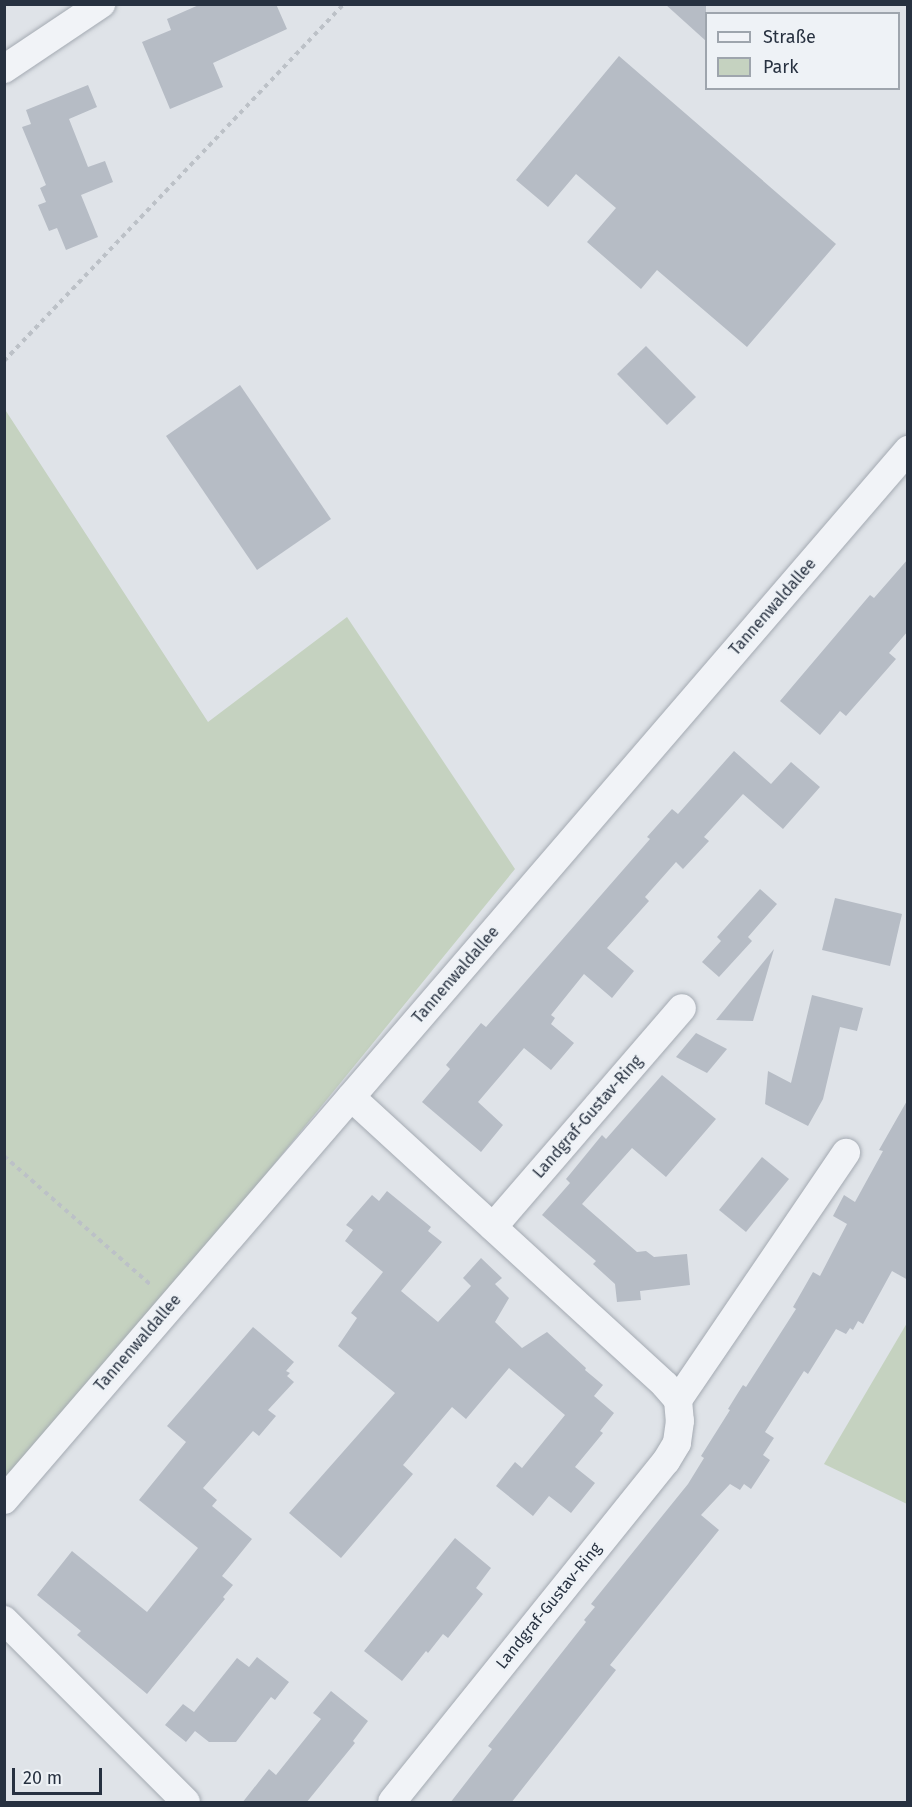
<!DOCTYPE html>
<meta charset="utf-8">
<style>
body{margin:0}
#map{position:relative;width:912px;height:1807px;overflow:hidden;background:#dfe3e8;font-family:"Fira Sans",sans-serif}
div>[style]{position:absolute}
.green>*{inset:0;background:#c5d2c0}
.building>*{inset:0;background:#b6bcc5}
.path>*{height:4px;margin-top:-2px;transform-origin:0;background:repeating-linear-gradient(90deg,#bcc1c7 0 4.5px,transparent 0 9px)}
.roads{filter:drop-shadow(0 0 2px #a4aab2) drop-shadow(0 0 2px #a4aab2)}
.street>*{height:28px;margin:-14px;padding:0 14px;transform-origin:14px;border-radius:14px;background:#f1f3f7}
span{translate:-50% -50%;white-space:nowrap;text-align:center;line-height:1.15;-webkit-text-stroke:5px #eef2f6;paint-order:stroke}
.street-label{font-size:16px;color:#273140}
.frame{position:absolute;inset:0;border:6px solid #273140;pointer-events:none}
.legend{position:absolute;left:705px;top:12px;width:195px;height:78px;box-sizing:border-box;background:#eef2f6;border:2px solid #9ea5ad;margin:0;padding:8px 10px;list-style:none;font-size:18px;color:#273140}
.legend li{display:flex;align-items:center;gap:12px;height:30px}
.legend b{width:30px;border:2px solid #9ea5ad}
.scale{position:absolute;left:12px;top:1768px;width:90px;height:27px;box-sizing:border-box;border:3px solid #273140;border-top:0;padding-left:8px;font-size:18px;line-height:21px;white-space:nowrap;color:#273140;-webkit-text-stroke:4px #eef2f6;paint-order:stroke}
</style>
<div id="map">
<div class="green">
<div style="clip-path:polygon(4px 408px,208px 722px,347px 617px,515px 869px,5px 1494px)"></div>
<div style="clip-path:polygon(907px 1323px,907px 1504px,824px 1464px)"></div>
</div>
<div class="building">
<div style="clip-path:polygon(201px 4px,276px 4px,287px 29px,213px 63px,223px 87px,170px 109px,142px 42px,171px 30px,167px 19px)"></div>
<div style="clip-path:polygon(665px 4px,706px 4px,706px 41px)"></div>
<div style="clip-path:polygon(619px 56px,836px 244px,747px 347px,657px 270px,641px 289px,587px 242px,616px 208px,576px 174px,548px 207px,516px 180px)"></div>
<div style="clip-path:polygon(88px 85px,97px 107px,69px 119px,88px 167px,105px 161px,113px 182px,81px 195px,98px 237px,66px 250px,57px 228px,49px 231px,38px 205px,46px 202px,40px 188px,46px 185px,22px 127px,31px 124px,26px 110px)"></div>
<div style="clip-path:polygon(646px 346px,696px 397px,667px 425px,617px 374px)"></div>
<div style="clip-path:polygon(240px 385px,331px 519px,257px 570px,166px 436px)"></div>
<div style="clip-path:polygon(908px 559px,908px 631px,889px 653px,896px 659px,846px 716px,840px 711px,820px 735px,780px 701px,870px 595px,874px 598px)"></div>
<div style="clip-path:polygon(734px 751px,771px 784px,791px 762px,820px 787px,783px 829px,743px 794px,704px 837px,709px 841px,683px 869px,676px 862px,645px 897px,649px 901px,607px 948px,634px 971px,612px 998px,584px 974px,551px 1015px,555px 1018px,551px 1024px,574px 1043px,551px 1070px,524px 1048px,478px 1102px,503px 1125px,481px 1152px,422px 1102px,450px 1069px,446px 1065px,481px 1023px,486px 1027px,650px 839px,647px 837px,672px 809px,678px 814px)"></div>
<div style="clip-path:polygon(760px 889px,777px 904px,748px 937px,752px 941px,719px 977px,702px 962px,721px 941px,717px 937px)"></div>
<div style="clip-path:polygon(835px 898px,902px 914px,890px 966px,822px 950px)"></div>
<div style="clip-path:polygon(774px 949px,753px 1021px,716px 1020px)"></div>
<div style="clip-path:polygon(812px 995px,863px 1008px,857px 1031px,840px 1027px,823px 1099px,808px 1126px,765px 1104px,768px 1071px,791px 1083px)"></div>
<div style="clip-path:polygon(696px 1033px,727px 1049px,707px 1073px,676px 1057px)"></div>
<div style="clip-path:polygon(662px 1075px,716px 1119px,666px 1177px,632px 1148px,582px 1204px,637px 1252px,646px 1251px,654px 1257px,687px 1254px,690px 1285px,640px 1291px,641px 1300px,617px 1302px,615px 1284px,593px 1264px,596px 1261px,542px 1215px,570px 1183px,566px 1179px,602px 1135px,606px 1139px)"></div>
<div style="clip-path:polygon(908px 1099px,908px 1280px,892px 1271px,863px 1324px,858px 1321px,853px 1330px,850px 1328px,846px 1334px,836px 1329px,808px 1374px,804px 1371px,765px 1432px,774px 1438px,763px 1455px,770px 1460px,751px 1489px,744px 1484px,740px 1490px,730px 1484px,701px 1515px,719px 1530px,610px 1665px,616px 1670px,511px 1803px,450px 1803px,492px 1749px,488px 1746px,586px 1622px,584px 1620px,595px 1607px,591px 1604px,688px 1484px,704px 1458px,701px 1456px,730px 1410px,728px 1409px,736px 1396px,743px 1385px,746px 1387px,796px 1309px,793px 1307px,813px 1272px,820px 1276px,847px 1224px,833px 1216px,844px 1195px,855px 1202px,883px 1151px,879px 1150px)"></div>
<div style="clip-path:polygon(762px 1157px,789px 1179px,746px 1232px,719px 1210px)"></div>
<div style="clip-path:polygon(387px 1191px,431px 1227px,428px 1231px,442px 1242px,401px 1291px,438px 1322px,471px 1286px,463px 1278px,481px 1258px,502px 1278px,495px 1284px,509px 1298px,495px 1322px,522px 1348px,547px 1332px,586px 1368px,585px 1370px,603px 1385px,594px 1396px,614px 1413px,600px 1431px,603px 1433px,575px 1467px,595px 1483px,571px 1513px,549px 1496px,533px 1516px,496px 1486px,515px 1462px,522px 1468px,565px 1415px,509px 1368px,466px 1419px,452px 1407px,403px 1465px,413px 1474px,341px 1558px,289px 1513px,395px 1393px,338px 1346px,357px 1318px,351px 1313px,383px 1272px,345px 1241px,353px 1230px,346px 1225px,372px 1195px,379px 1201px)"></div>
<div style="clip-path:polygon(253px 1327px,294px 1362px,286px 1371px,290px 1373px,287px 1376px,294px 1382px,268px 1410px,276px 1416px,259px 1436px,253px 1431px,203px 1488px,217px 1500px,212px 1506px,252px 1539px,222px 1576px,233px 1585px,223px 1597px,225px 1599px,147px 1694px,77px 1635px,81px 1631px,37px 1595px,72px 1551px,147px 1612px,198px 1548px,139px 1500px,186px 1442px,167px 1426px)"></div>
<div style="clip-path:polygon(455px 1538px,491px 1568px,476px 1588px,483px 1594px,448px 1638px,443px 1634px,428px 1653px,426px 1651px,402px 1681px,364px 1651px)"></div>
<div style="clip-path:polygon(257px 1657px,289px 1682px,275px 1700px,271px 1697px,236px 1742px,209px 1742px,195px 1731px,186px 1742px,165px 1725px,183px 1704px,194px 1712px,237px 1658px,249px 1667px)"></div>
<div style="clip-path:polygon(331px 1691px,368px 1721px,353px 1741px,355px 1743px,306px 1803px,242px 1803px,269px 1769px,276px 1775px,321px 1719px,313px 1713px)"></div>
</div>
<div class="path">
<div style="left:4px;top:361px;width:493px;rotate:-46.4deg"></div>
<div style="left:4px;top:1156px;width:196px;rotate:41.3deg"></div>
</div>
<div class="roads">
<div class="street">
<div style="left:4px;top:69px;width:117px;rotate:-33.8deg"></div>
<div style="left:351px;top:1097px;width:426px;rotate:42.5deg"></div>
<div style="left:665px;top:1385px;width:20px;rotate:49deg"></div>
<div style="left:678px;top:1400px;width:21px;rotate:85deg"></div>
<div style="left:680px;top:1421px;width:22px;rotate:98deg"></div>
<div style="left:677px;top:1443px;width:21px;rotate:121deg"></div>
<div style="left:666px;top:1461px;width:437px;rotate:128.8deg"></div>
<div style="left:493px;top:1227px;width:289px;rotate:-49.2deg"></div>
<div style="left:678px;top:1400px;width:299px;rotate:-55.8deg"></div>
<div style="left:4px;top:1500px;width:1386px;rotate:-49.27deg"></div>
<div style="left:4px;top:1620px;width:257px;rotate:45deg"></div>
</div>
</div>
<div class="street-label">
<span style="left:773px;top:607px;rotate:-49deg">Tannenwaldallee</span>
<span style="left:456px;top:975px;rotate:-49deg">Tannenwaldallee</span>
<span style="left:588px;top:1117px;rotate:-49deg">Landgraf-Gustav-Ring</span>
<span style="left:138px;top:1343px;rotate:-49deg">Tannenwaldallee</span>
<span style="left:549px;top:1606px;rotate:-51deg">Landgraf-Gustav-Ring</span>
</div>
<div class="frame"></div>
<ul class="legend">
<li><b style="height:8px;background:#f1f3f7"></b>Straße</li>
<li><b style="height:16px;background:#c5d2c0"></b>Park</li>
</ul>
<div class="scale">20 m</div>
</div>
